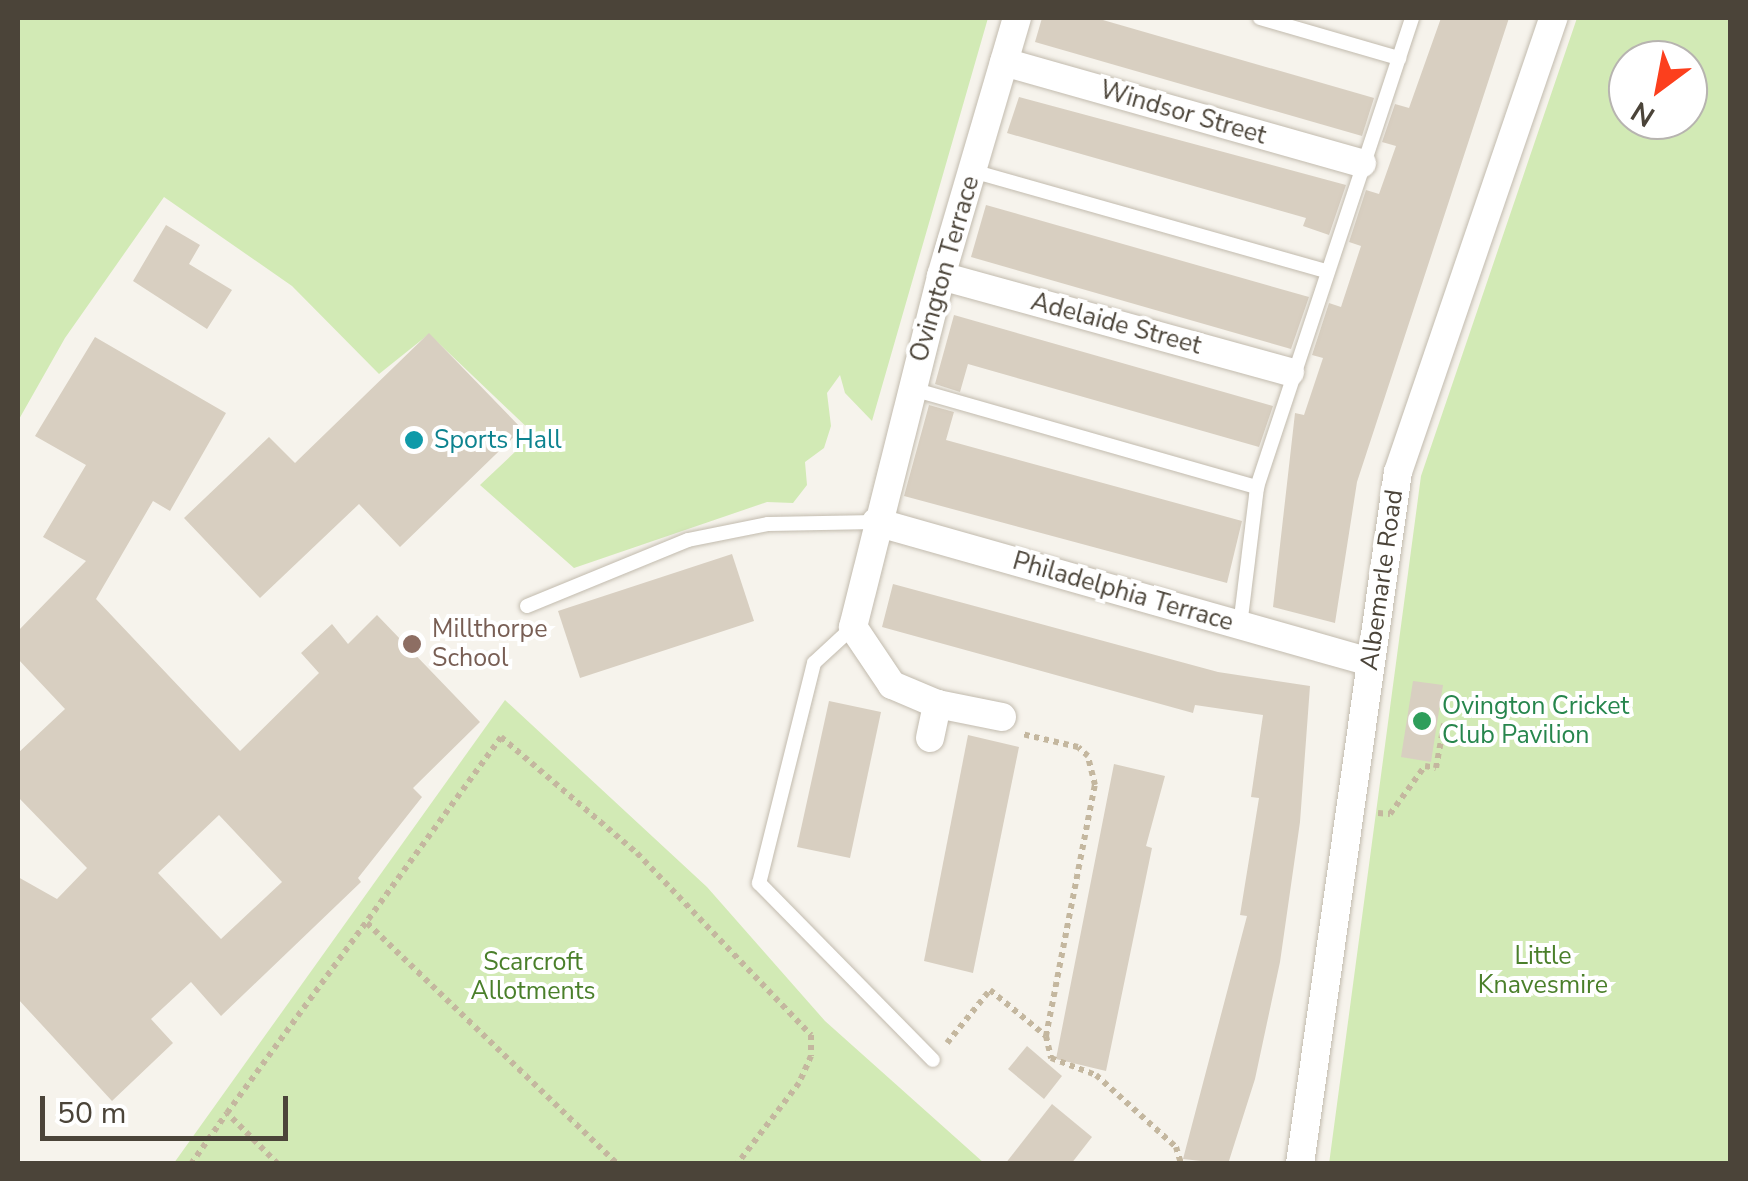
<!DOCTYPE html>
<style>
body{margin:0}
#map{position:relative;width:1748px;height:1181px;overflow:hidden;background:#f6f3ec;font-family:"Nunito Sans",sans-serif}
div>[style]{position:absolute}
.green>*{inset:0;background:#d2eab5}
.building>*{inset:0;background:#d8cfc1}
.path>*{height:6px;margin-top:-3px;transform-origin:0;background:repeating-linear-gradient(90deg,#c4b79f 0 5px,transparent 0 10px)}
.roads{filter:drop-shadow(0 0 2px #c2bbae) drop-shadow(0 0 2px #c2bbae)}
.service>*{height:14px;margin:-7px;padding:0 7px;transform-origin:7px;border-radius:7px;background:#fff}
.minor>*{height:28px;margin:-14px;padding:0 14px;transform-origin:14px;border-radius:14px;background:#fff}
.dots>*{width:28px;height:28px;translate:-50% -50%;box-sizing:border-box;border:5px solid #fff;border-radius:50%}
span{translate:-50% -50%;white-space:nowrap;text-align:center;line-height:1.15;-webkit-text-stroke:8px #fff;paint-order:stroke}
.street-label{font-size:25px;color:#4b4439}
.culture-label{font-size:25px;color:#0d838f}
.left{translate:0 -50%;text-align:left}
.education-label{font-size:25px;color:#785e54}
.leisure-label{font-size:25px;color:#27864d}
.park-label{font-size:25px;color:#4a7f2a}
.frame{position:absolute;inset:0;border:20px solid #4b4439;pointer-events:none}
.north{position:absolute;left:1608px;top:40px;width:100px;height:100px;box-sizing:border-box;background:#fff;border:2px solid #b7b4b0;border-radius:50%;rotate:212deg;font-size:28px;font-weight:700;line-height:40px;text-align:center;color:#4b4439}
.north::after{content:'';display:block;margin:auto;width:35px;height:45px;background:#fc3f1d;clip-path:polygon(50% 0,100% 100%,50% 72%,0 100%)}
.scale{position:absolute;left:40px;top:1096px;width:248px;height:45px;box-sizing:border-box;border:5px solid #4b4439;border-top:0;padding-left:12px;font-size:30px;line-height:35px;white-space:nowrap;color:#4b4439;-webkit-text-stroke:8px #fff;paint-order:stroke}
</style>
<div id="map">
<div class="green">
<div style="clip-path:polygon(18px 18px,988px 18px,872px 421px,845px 393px,840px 375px,827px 393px,831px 426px,824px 448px,805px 462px,807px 485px,793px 503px,767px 502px,574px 568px,480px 485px,534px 434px,429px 334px,379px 374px,292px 286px,164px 197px,65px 338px,18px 421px)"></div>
<div style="clip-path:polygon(evenodd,1577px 18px,1730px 18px,1730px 1163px,1329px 1164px,1421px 476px,1577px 18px,1628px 60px,1688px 60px,1688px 120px,1628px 120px,1628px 60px)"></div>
<div style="clip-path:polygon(505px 700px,707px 887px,825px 1021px,984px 1163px,174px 1163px)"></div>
</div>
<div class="building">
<div style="clip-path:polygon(1042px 18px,1096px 18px,1374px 98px,1362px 136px,1035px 42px)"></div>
<div style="clip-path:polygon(1441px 18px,1509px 18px,1357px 482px,1335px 623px,1273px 607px,1295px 413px,1304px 415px,1323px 358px,1312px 355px,1329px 303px,1341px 307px,1361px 246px,1349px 242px,1366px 190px,1379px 194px,1396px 146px,1382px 142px,1395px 104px,1409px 108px)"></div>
<div style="clip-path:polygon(1019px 97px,1346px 185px,1329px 235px,1303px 226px,1306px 218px,1007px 133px)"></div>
<div style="clip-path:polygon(986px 205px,1309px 297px,1291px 349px,971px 257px)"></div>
<div style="clip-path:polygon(166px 225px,200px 245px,189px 264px,232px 290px,207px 329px,133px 281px)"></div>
<div style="clip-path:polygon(954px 315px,1273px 406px,1259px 447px,968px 364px,960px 392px,935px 384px)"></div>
<div style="clip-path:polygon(429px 333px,522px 429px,400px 547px,359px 504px,260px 598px,184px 518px,269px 437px,295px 463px)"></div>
<div style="clip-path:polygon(evenodd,95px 337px,226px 413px,170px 511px,153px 501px,96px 599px,240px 751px,319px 673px,301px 653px,332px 624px,348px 644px,377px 615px,480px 722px,413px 788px,422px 797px,358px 878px,361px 882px,221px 1016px,191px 982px,151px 1019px,173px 1043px,112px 1101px,18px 999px,18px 877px,57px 899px,87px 868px,18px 797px,18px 753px,65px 709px,18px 659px,18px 631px,86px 561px,43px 537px,86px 465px,35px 436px,95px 337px,219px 815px,282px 882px,221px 939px,158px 873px,219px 815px)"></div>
<div style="clip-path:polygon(929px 405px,954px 412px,946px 440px,1242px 521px,1227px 583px,904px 496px)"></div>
<div style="clip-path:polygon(732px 554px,754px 621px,580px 678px,558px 611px)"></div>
<div style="clip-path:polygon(893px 584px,1218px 672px,1310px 686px,1300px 822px,1280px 962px,1255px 1079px,1228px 1164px,1183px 1159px,1247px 916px,1240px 915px,1259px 798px,1251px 797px,1263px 715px,1195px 705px,1193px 713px,882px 627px)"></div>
<div style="clip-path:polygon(1413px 681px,1443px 685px,1431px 762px,1401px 757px)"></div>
<div style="clip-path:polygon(829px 701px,881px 712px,850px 858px,797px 847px)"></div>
<div style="clip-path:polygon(968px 735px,1019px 747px,973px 973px,924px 961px)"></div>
<div style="clip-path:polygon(1114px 764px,1165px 776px,1146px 846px,1152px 848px,1106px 1071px,1056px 1059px)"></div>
<div style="clip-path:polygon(1027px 1046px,1062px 1076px,1044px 1099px,1008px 1069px)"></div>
<div style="clip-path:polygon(1052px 1104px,1092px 1137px,1071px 1164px,1005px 1164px)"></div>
</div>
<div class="path">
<div style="left:1378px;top:813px;width:12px;rotate:5deg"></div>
<div style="left:1390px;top:814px;width:59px;rotate:-53.9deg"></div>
<div style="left:1425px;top:766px;width:11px;rotate:10deg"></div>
<div style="left:1436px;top:768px;width:45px;rotate:-79.7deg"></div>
<div style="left:367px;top:923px;width:347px;rotate:43.9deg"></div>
<div style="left:1046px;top:1036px;width:23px;rotate:77deg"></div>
<div style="left:1051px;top:1058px;width:48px;rotate:20.7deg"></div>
<div style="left:1096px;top:1075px;width:108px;rotate:42deg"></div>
<div style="left:1176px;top:1147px;width:17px;rotate:73deg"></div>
<div style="left:947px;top:1043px;width:68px;rotate:-50.9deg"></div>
<div style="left:990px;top:990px;width:72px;rotate:39.4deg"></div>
<div style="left:1046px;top:1036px;width:256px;rotate:-79deg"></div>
<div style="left:1095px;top:785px;width:30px;rotate:-104deg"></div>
<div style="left:1088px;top:756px;width:13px;rotate:-138deg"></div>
<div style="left:1078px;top:747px;width:57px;rotate:-166.9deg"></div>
<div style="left:191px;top:1164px;width:62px;rotate:-54.8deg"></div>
<div style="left:278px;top:1164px;width:72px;rotate:-135deg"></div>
<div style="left:227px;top:1113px;width:465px;rotate:-53.9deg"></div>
<div style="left:501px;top:737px;width:179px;rotate:40.5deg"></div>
<div style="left:637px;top:853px;width:252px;rotate:46.3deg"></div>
<div style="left:811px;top:1035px;width:21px;rotate:90deg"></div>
<div style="left:811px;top:1056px;width:30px;rotate:114deg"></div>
<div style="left:799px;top:1083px;width:102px;rotate:127.4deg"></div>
</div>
<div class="roads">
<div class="service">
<div style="left:1260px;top:18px;width:145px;rotate:16.1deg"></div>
<div style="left:972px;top:171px;width:367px;rotate:15.8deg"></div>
<div style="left:912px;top:389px;width:359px;rotate:15.9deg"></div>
<div style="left:527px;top:606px;width:174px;rotate:-22.3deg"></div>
<div style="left:688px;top:540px;width:82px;rotate:-11.3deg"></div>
<div style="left:768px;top:524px;width:108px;rotate:-1.1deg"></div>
<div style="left:1240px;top:626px;width:140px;rotate:-83deg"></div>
<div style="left:1257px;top:487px;width:494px;rotate:-71.7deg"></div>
<div style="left:853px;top:627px;width:53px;rotate:137.3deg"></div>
<div style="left:814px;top:663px;width:227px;rotate:104deg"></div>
<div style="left:759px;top:883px;width:248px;rotate:45.5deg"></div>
</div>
<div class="minor">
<div style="left:1004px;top:62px;width:372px;rotate:15.8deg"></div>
<div style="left:941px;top:276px;width:362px;rotate:15.4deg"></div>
<div style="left:876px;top:522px;width:513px;rotate:15.82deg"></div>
<div style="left:1002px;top:717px;width:66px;rotate:-168.7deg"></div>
<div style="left:937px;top:704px;width:49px;rotate:-157.1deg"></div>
<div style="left:892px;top:685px;width:70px;rotate:-123.9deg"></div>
<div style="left:853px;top:627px;width:362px;rotate:-75.9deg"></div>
<div style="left:941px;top:276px;width:269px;rotate:-73.6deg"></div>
<div style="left:930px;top:738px;width:35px;rotate:-78deg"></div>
<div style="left:1300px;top:1164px;width:699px;rotate:-81.94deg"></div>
<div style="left:1398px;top:472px;width:480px;rotate:-71.1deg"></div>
</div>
</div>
<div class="dots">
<div style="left:414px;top:440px;background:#0f9aa8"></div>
<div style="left:412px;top:644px;background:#8d6e63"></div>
<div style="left:1422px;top:721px;background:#2e9e5b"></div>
</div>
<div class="street-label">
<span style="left:1183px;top:113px;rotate:16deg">Windsor Street</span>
<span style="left:945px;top:269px;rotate:-74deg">Ovington Terrace</span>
<span style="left:1116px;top:324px;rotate:15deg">Adelaide Street</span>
<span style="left:1382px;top:580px;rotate:-82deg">Albemarle Road</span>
<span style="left:1123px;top:592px;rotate:16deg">Philadelphia Terrace</span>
</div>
<div class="culture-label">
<span class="left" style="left:434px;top:440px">Sports Hall</span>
</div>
<div class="education-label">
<span class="left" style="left:432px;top:644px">Millthorpe<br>School</span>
</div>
<div class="leisure-label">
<span class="left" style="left:1442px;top:721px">Ovington Cricket<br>Club Pavilion</span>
</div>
<div class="park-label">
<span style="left:1543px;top:971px">Little<br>Knavesmire</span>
<span style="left:533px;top:977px">Scarcroft<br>Allotments</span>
</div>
<div class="frame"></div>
<div class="north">N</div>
<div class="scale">50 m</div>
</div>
